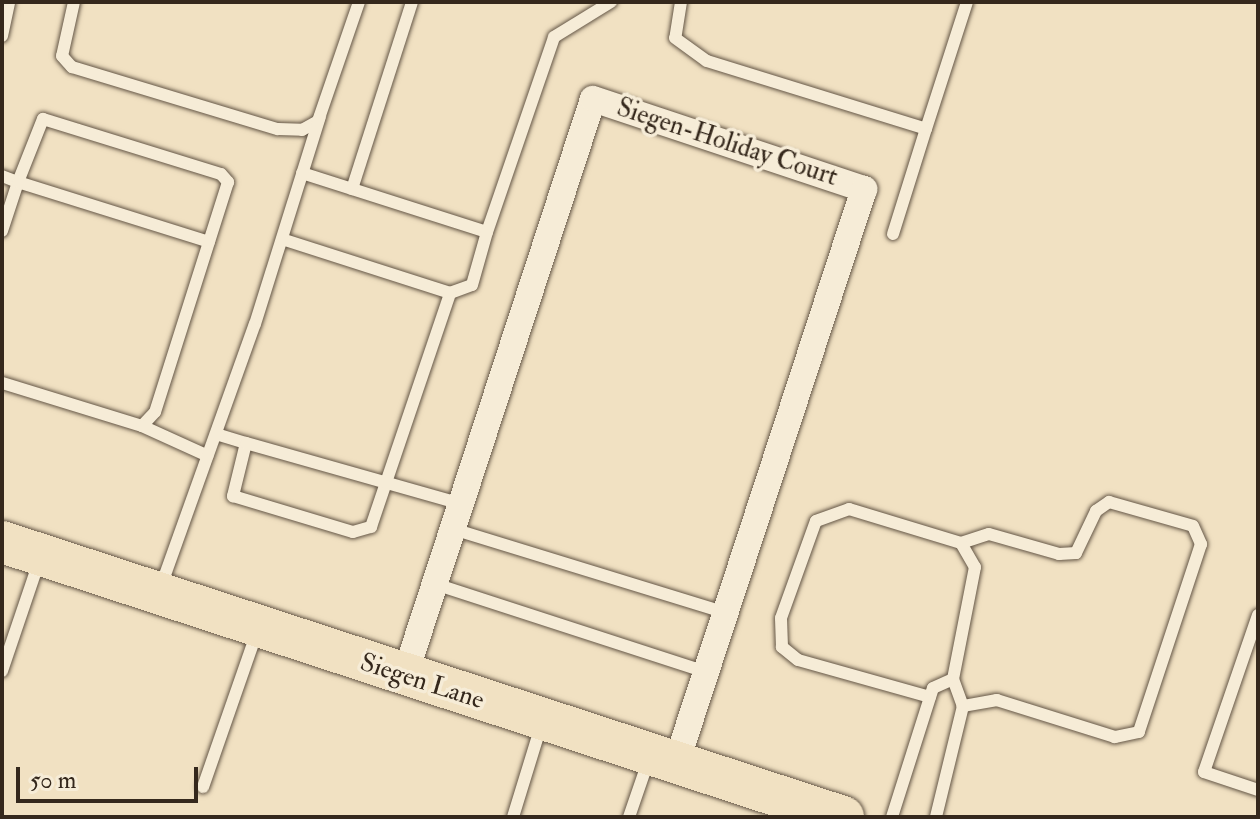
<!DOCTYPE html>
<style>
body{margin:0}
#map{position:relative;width:1260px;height:819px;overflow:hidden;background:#f1e1c2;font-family:"IM FELL Double Pica",serif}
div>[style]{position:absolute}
.roads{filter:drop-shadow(0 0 2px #645646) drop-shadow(0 0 2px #645646)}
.service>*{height:12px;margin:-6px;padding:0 6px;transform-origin:6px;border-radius:6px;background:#f6ecd7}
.minor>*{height:26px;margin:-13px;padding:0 13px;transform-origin:13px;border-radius:13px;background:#f6ecd7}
.primary>*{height:42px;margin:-21px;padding:0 21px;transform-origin:21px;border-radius:21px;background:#f1e1c2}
span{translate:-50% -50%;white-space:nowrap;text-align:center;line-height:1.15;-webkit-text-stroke:7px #f6ecd7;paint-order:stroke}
.street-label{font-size:26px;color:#35281c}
.frame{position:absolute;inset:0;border:4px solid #35281c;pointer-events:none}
.scale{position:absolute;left:16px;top:767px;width:182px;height:36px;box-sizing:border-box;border:4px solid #35281c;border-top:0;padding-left:10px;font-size:24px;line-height:28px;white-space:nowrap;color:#35281c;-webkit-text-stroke:6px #f6ecd7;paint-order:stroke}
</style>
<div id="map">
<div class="roads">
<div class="service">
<div style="left:74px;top:2px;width:55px;rotate:102.5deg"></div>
<div style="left:62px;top:56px;width:15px;rotate:48deg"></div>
<div style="left:72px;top:67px;width:215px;rotate:16.8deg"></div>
<div style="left:278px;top:129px;width:24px;rotate:2deg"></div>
<div style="left:302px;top:130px;width:18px;rotate:-29deg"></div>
<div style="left:318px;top:121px;width:126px;rotate:-71deg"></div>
<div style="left:681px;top:2px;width:36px;rotate:99deg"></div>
<div style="left:675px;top:38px;width:39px;rotate:36deg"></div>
<div style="left:707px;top:61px;width:229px;rotate:17.2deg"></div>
<div style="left:926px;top:129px;width:133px;rotate:-72.1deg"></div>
<div style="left:2px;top:36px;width:35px;rotate:-78deg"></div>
<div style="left:302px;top:173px;width:194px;rotate:17.7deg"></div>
<div style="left:487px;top:232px;width:206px;rotate:-71deg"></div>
<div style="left:554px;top:37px;width:67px;rotate:-31.6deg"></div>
<div style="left:2px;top:176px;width:17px;rotate:21deg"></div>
<div style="left:18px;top:182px;width:68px;rotate:-68.4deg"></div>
<div style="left:43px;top:119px;width:186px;rotate:17.2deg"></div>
<div style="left:221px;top:174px;width:11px;rotate:49deg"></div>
<div style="left:228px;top:182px;width:241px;rotate:107.6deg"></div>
<div style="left:155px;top:412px;width:19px;rotate:133deg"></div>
<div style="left:142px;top:426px;width:146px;rotate:-162.9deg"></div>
<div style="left:352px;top:189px;width:196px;rotate:-72.2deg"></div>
<div style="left:2px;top:231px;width:52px;rotate:-71.9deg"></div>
<div style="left:18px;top:182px;width:200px;rotate:17.4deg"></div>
<div style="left:893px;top:234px;width:110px;rotate:-72.6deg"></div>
<div style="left:450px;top:293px;width:23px;rotate:-20deg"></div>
<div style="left:472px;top:285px;width:55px;rotate:-74.2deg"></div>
<div style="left:142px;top:426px;width:72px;rotate:24.4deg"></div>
<div style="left:216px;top:434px;width:31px;rotate:17deg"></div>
<div style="left:246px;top:443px;width:55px;rotate:103.8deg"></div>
<div style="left:233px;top:496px;width:125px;rotate:16.7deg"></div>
<div style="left:353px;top:532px;width:19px;rotate:-16deg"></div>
<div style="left:371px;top:527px;width:247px;rotate:-71.3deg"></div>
<div style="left:450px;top:293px;width:176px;rotate:-162.2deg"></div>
<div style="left:246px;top:443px;width:223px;rotate:15.8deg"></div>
<div style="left:453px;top:529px;width:286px;rotate:17.1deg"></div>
<div style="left:961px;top:543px;width:29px;rotate:-18deg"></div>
<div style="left:989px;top:534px;width:73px;rotate:15.9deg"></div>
<div style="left:1059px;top:554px;width:17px;rotate:-3deg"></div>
<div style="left:1076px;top:553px;width:47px;rotate:-64.5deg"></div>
<div style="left:1096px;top:511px;width:16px;rotate:-35deg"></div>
<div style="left:1109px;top:502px;width:87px;rotate:15.9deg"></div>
<div style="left:1193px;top:526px;width:20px;rotate:66deg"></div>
<div style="left:1201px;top:544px;width:198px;rotate:108.3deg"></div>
<div style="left:1139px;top:732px;width:25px;rotate:168deg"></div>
<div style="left:1115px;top:737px;width:124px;rotate:-162.6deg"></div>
<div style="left:997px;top:700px;width:35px;rotate:170deg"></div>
<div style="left:435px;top:584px;width:285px;rotate:18deg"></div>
<div style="left:161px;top:586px;width:278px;rotate:-70.3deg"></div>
<div style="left:255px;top:324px;width:217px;rotate:-72.6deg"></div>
<div style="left:1258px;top:615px;width:166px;rotate:109deg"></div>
<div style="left:1204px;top:772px;width:57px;rotate:18.4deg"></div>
<div style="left:2px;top:671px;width:115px;rotate:-71.3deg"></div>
<div style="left:930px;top:697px;width:137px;rotate:-164.3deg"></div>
<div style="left:798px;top:660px;width:21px;rotate:-141deg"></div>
<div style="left:782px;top:647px;width:29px;rotate:-92deg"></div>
<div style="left:781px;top:618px;width:103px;rotate:-70.2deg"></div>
<div style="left:816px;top:521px;width:35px;rotate:-20deg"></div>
<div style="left:849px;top:509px;width:117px;rotate:16.9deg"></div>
<div style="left:961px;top:543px;width:28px;rotate:60deg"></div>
<div style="left:975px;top:567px;width:114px;rotate:101.1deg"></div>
<div style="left:203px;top:787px;width:164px;rotate:-70.8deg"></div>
<div style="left:513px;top:817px;width:98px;rotate:-72.9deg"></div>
<div style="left:629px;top:817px;width:61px;rotate:-71deg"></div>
<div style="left:892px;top:817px;width:135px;rotate:-72.4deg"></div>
<div style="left:933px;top:688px;width:22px;rotate:-24deg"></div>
<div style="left:953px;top:679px;width:29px;rotate:70deg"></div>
<div style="left:963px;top:706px;width:114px;rotate:103.7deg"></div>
</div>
<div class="minor">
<div style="left:404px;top:678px;width:609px;rotate:-71.92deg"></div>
<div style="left:593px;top:99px;width:286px;rotate:18.4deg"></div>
<div style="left:864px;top:189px;width:605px;rotate:108.11deg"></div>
</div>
<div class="primary">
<div style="left:2px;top:542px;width:885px;rotate:18.11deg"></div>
</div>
</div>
<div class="street-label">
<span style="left:727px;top:143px;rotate:18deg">Siegen-Holiday Court</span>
<span style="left:422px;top:682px;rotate:18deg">Siegen Lane</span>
</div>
<div class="frame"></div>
<div class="scale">50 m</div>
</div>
